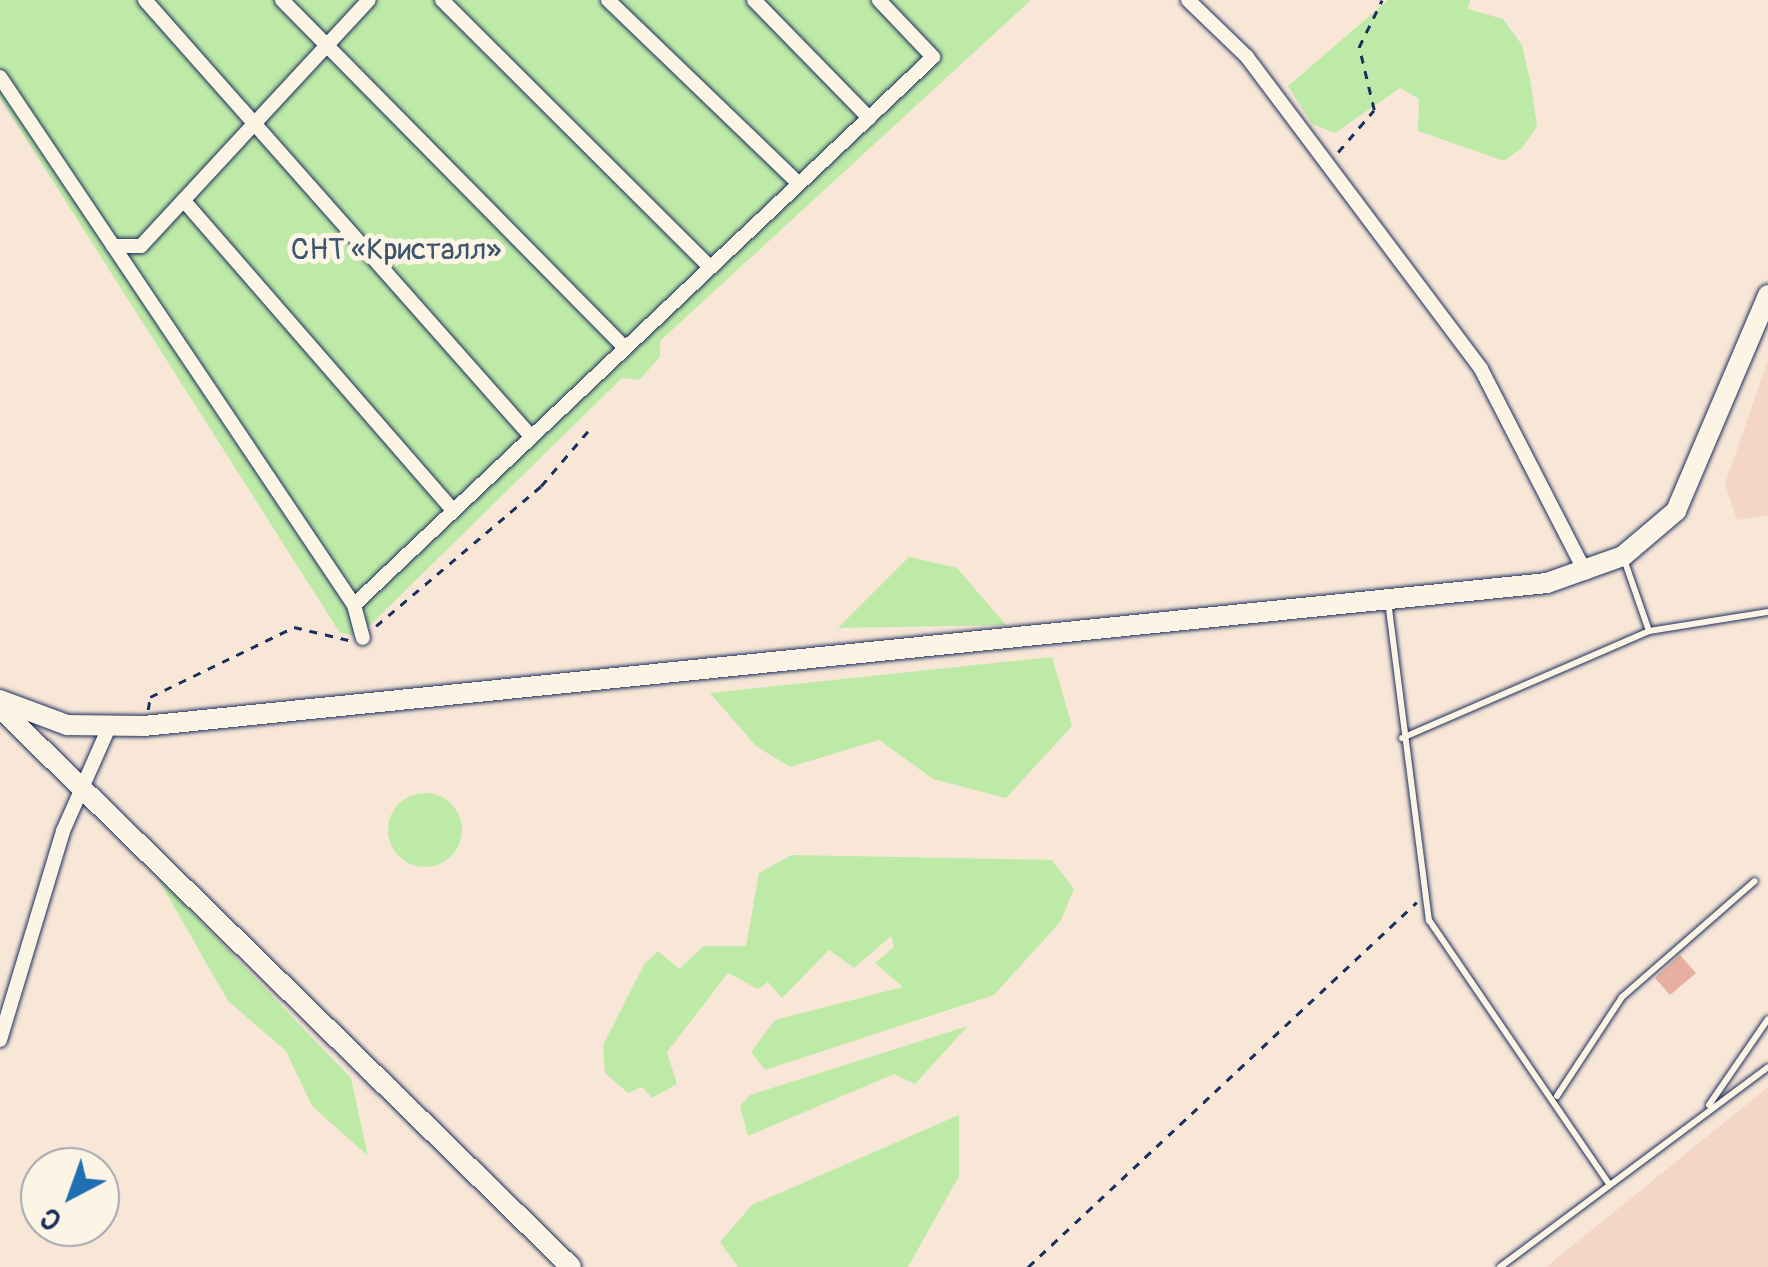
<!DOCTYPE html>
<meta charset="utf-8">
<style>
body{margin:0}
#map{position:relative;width:1768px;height:1267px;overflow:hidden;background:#f8e7d7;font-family:Pangolin,sans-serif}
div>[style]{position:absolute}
.built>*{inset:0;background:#f3d6c6}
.green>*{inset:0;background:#beeaa7}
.round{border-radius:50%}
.building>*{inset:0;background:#e7af9f}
.path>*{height:2.5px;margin-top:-1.25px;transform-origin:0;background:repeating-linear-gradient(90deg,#1b2f5e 0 8px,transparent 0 16px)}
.roads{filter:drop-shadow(0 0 2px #1b2f5e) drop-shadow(0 0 2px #1b2f5e)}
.lane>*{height:6px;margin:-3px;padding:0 3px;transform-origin:3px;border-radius:3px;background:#fcf5e5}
.street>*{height:14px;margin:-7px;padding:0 7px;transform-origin:7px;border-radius:7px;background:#fcf5e5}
.secondary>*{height:20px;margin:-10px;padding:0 10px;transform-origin:10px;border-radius:10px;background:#fcf5e5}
span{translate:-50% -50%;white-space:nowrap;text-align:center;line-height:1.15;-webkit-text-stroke:10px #fcf5e5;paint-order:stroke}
.park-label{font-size:30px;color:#3c546d}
.north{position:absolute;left:20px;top:1147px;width:100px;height:100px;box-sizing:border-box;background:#fcf5e5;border:2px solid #a2a6af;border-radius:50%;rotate:221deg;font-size:28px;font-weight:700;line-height:40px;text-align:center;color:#1b2f5e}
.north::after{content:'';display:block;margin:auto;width:35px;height:45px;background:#1f6fb2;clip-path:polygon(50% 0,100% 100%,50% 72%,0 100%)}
</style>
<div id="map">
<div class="built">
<div style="clip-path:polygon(1768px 360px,1768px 515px,1737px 520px,1725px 484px)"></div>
<div style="clip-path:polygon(1768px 1087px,1768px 1267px,1546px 1267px)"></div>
</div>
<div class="green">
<div style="clip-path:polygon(0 0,1031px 0,660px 341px,660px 357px,639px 380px,622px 378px,359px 636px,340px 633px,0 98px)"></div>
<div style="clip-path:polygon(1388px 0,1470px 0,1468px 9px,1503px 19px,1522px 45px,1531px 84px,1537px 126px,1523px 147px,1504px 161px,1418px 131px,1419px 99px,1400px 88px,1335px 133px,1312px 124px,1288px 86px)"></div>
<div style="clip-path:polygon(909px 557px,957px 568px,1006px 625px,838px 628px)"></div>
<div style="clip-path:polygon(1052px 657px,1072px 726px,1006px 798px,933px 779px,879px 740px,790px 767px,756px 746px,710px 693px)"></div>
<div class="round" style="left:388px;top:793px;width:74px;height:74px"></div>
<div style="clip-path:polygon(792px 855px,1052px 860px,1074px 889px,1060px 922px,994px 995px,765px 1070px,751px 1052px,775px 1020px,903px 987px,875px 963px,894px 947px,891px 936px,854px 968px,829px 950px,782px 998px,768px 982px,758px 989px,728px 973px,667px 1052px,677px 1084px,652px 1098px,642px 1087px,628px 1093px,605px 1073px,603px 1045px,645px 963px,658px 951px,679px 969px,704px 946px,746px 946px,759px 873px)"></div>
<div style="clip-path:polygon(156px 875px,351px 1078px,368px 1156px,312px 1106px,286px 1051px,228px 1001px)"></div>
<div style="clip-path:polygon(968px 1026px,915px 1084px,894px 1074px,748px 1136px,740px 1106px,750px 1095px)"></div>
<div style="clip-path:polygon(959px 1115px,959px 1176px,908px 1267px,738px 1267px,720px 1242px,752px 1205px)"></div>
</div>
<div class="building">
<div style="clip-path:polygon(1680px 955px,1696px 973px,1670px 995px,1655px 978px)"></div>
</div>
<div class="path">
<div style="left:1338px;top:152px;width:55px;rotate:-49.4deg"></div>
<div style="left:1374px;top:110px;width:65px;rotate:-103.4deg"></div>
<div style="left:1359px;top:47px;width:52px;rotate:-63.9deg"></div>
<div style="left:376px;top:626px;width:216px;rotate:-40.3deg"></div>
<div style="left:541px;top:486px;width:72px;rotate:-49.5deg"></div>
<div style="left:148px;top:710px;width:13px;rotate:-81deg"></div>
<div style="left:150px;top:697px;width:160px;rotate:-25.9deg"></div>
<div style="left:294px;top:627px;width:56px;rotate:13.5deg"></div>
<div style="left:1028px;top:1267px;width:533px;rotate:-43.18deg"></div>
</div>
<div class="roads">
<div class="lane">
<div style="left:1625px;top:562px;width:73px;rotate:70.8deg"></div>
<div style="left:1388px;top:601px;width:322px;rotate:82.7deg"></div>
<div style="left:1429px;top:920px;width:320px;rotate:55.7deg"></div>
<div style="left:1402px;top:738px;width:269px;rotate:-23.4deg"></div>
<div style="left:1649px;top:631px;width:121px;rotate:-9.1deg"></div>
<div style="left:1557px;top:1096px;width:118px;rotate:-56.7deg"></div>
<div style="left:1622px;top:997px;width:176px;rotate:-41.1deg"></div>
<div style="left:1709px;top:1105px;width:104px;rotate:-55.5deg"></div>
<div style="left:1500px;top:1267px;width:334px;rotate:-36.7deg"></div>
</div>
<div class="street">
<div style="left:145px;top:0;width:578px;rotate:48.51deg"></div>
<div style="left:282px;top:0;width:484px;rotate:45.4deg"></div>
<div style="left:442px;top:0;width:374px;rotate:44.9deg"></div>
<div style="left:608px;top:0;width:262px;rotate:43.9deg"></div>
<div style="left:754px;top:0;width:165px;rotate:45.7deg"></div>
<div style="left:1188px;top:0;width:82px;rotate:44deg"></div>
<div style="left:1247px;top:57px;width:390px;rotate:53.1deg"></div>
<div style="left:1481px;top:369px;width:229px;rotate:62.8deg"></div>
<div style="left:0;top:77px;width:636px;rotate:56.16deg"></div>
<div style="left:354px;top:605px;width:34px;rotate:75deg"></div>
<div style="left:185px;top:202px;width:405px;rotate:49deg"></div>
<div style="left:113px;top:246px;width:28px"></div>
<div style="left:141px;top:246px;width:335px;rotate:-47.2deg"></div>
<div style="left:354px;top:605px;width:797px;rotate:-43.42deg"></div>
<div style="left:933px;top:57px;width:79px;rotate:-133.5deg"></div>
<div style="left:0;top:1040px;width:218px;rotate:-73.2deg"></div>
<div style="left:63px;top:831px;width:114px;rotate:-66.1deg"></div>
</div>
<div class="secondary">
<div style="left:0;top:700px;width:72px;rotate:20.5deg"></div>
<div style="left:67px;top:725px;width:77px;rotate:0.7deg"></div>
<div style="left:144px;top:726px;width:1410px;rotate:-5.82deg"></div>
<div style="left:1547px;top:583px;width:81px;rotate:-19.6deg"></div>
<div style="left:1623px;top:556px;width:70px;rotate:-40.3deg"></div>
<div style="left:1676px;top:511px;width:235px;rotate:-66.9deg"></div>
<div style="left:0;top:708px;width:799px;rotate:44.39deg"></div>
</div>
</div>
<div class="park-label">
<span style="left:396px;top:250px">СНТ «Кристалл»</span>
</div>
<div class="north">С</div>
</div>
